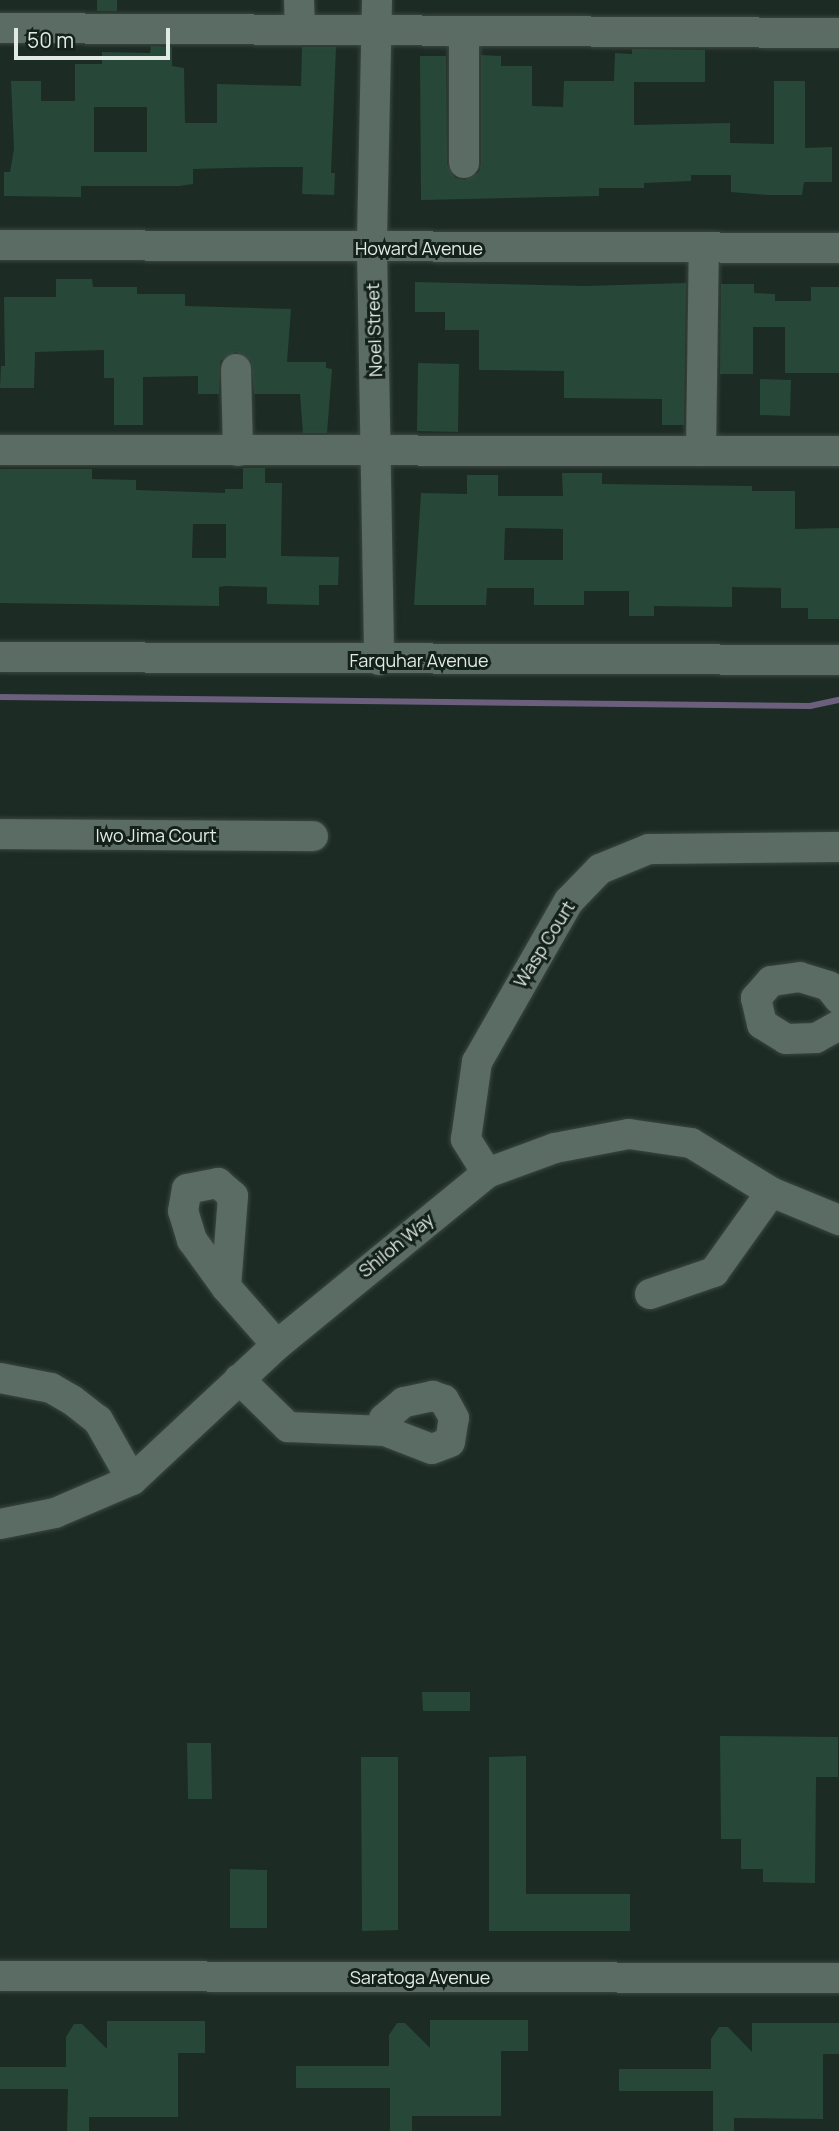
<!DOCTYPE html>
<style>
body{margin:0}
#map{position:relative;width:839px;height:2131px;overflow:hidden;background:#1c2b24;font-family:Manrope,sans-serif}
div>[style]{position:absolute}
.stream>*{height:6px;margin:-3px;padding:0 3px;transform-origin:3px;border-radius:3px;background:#6b5f7d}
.building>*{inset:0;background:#274838}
.roads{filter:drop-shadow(0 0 2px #3b4741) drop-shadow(0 0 2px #3b4741)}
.minor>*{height:30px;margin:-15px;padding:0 15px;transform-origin:15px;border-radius:15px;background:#5b6c64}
span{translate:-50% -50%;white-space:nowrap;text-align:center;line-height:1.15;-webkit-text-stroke:6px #13211a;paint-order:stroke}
.street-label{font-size:18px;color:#e1eae5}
.scale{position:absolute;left:14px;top:28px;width:156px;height:32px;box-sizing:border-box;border:4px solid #e1eae5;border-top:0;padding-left:9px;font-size:21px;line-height:24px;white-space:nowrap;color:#e1eae5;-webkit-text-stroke:5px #13211a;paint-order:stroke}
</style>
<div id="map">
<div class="stream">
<div style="left:0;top:697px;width:810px;rotate:0.64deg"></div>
<div style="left:810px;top:706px;width:30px;rotate:-12deg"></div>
</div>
<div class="building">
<div style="clip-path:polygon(97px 0,117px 0,117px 11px,97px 11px)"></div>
<div style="clip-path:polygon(evenodd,151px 46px,172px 47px,172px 66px,184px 68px,185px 123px,217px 123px,217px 84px,301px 86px,302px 47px,336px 47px,331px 173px,335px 173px,334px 195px,302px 194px,303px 167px,269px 167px,193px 169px,193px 184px,179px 186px,81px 186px,81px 197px,4px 196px,4px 172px,10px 172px,14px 149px,11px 81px,41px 81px,41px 101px,75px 101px,75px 64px,102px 64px,102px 52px,150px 53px,151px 46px,94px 107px,147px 107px,147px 152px,94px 152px,94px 107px)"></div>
<div style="clip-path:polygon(632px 49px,705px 50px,705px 82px,634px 82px,634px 125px,730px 123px,730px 143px,774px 144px,774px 81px,805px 81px,805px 148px,832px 147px,832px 182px,804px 182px,802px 195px,768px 195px,731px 192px,731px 175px,691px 175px,691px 181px,644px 183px,644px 188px,599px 188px,599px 196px,421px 200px,420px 56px,446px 56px,447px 164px,455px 178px,465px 180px,479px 172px,481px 164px,481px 55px,501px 56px,501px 66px,532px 66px,532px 106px,563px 107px,564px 81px,614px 81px,615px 53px,632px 54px)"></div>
<div style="clip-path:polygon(56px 279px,92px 279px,93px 287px,137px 287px,137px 294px,185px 294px,185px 306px,291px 309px,287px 362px,326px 362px,326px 368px,332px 369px,327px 433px,303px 433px,300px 394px,254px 394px,251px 361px,236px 352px,220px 361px,219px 394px,198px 394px,198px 376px,143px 377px,143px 425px,114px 425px,114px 378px,104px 378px,104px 350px,35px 352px,34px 388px,0 388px,1px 366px,5px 366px,4px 297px,56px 297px)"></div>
<div style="clip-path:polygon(415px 282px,586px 286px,686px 283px,684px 425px,662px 425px,662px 399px,564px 398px,564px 371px,479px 370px,479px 330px,445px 330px,445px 312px,415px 312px)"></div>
<div style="clip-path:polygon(721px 284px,754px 284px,754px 293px,775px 294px,775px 301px,811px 301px,811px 287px,839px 287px,839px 373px,785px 373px,785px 327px,753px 327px,753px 374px,720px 374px)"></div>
<div style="clip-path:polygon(418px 363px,459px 364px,458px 432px,417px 431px)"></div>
<div style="clip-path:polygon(760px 379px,791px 380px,790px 416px,760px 415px)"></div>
<div style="clip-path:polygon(evenodd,243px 468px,265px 468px,265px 483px,282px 483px,281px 556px,339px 557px,338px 585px,319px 585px,319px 605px,267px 604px,267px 587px,226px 586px,219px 587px,219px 606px,0 603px,0 469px,92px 469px,92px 479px,136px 480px,136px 490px,225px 493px,225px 489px,243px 489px,243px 468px,193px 524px,226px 524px,226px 558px,192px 558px,193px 524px)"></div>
<div style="clip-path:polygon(evenodd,562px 473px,602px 473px,602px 484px,752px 486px,752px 491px,795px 491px,795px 529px,839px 528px,839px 619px,808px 619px,808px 608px,781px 608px,781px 588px,732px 587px,732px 607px,654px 606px,654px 616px,629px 616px,629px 591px,584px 591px,584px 605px,534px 605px,534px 588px,487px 588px,486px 605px,414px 605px,421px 493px,467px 494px,467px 475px,498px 475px,498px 496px,563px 496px,562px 473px,505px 528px,563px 529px,563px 560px,504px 560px,505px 528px)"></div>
<div style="clip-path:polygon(422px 1692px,470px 1692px,470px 1711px,423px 1711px)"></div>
<div style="clip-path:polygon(720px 1736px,838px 1737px,838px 1777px,816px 1777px,815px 1883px,763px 1882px,763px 1869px,741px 1869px,741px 1839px,721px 1839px)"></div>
<div style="clip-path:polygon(187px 1743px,211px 1743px,212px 1799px,188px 1799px)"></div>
<div style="clip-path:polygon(526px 1756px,526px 1894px,630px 1894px,630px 1931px,489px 1931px,489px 1757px)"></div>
<div style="clip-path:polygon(361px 1757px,398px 1757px,398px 1930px,362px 1931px)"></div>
<div style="clip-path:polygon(230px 1869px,267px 1870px,267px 1928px,230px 1928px)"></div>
<div style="clip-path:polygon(430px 2020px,528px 2020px,528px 2051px,501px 2051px,501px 2116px,412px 2116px,412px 2131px,390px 2131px,390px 2088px,296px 2088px,296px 2066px,389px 2066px,389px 2035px,397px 2023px,405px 2023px,430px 2048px)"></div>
<div style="clip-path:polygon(107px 2021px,205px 2021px,205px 2053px,178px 2053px,178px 2117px,89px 2117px,89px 2131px,67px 2131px,68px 2089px,0 2089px,0 2067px,66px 2067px,66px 2037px,74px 2024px,82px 2024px,107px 2049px)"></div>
<div style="clip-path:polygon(752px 2023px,839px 2023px,839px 2054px,823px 2054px,823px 2119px,734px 2118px,734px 2131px,713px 2131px,713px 2091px,619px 2091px,619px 2069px,711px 2069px,711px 2039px,719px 2027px,728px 2027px,752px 2052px)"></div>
</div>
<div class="roads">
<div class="minor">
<div style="left:299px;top:0;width:30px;rotate:88deg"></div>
<div style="left:377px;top:0;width:248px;rotate:91.2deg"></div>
<div style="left:372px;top:248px;width:412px;rotate:89deg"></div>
<div style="left:0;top:28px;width:839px;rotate:0.34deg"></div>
<div style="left:464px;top:31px;width:132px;rotate:90deg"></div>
<div style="left:0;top:245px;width:839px;rotate:0.2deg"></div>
<div style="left:236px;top:369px;width:82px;rotate:88.6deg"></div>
<div style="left:0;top:450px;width:839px;rotate:0.07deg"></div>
<div style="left:701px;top:451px;width:203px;rotate:-89.2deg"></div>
<div style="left:0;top:657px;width:839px;rotate:0.2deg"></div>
<div style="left:0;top:834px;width:313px;rotate:0.4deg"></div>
<div style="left:839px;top:999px;width:16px;rotate:-128deg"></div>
<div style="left:829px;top:986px;width:30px;rotate:-163deg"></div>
<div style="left:800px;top:977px;width:29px;rotate:172deg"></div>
<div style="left:771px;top:981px;width:23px;rotate:131deg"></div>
<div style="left:756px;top:998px;width:27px;rotate:77deg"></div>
<div style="left:762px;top:1024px;width:28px;rotate:32deg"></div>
<div style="left:786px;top:1039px;width:30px;rotate:-2deg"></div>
<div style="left:816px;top:1038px;width:26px;rotate:-29deg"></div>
<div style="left:487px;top:1173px;width:40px;rotate:-122deg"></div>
<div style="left:466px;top:1139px;width:78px;rotate:-81.9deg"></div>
<div style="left:477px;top:1062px;width:185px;rotate:-60.3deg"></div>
<div style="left:569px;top:901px;width:45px;rotate:-45.9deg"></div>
<div style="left:600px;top:869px;width:53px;rotate:-22.2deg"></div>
<div style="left:649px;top:849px;width:190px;rotate:-0.6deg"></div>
<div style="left:226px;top:1287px;width:58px;rotate:-125.9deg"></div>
<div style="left:192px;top:1240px;width:30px;rotate:-107deg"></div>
<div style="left:183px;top:1211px;width:22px;rotate:-80deg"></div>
<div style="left:187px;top:1189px;width:32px;rotate:-11deg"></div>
<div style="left:218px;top:1183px;width:20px;rotate:41deg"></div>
<div style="left:233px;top:1196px;width:91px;rotate:94.4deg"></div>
<div style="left:226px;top:1287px;width:77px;rotate:48.7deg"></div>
<div style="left:650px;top:1294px;width:68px;rotate:-19deg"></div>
<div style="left:714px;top:1272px;width:98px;rotate:-54.5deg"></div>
<div style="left:0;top:1378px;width:52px;rotate:11.1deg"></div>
<div style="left:51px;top:1388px;width:24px;rotate:30deg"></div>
<div style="left:72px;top:1400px;width:33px;rotate:38deg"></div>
<div style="left:98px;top:1420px;width:69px;rotate:60.5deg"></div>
<div style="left:239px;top:1379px;width:69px;rotate:44.4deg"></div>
<div style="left:288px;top:1427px;width:97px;rotate:2.4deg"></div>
<div style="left:385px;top:1431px;width:50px;rotate:21deg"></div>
<div style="left:432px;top:1449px;width:19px;rotate:-21deg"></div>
<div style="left:450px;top:1442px;width:24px;rotate:-81deg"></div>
<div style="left:454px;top:1418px;width:21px;rotate:-119deg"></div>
<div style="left:444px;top:1400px;width:12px;rotate:-160deg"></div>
<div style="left:433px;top:1396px;width:30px;rotate:168deg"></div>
<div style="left:404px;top:1402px;width:26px;rotate:140deg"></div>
<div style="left:384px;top:1419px;width:12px;rotate:85deg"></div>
<div style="left:0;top:1524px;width:56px;rotate:-11.3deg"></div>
<div style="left:55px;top:1513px;width:84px;rotate:-23.2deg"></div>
<div style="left:132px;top:1480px;width:198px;rotate:-43deg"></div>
<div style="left:277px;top:1345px;width:271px;rotate:-39.3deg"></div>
<div style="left:487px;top:1173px;width:72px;rotate:-20.2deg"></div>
<div style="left:555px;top:1148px;width:75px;rotate:-10.7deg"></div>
<div style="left:629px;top:1134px;width:63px;rotate:8.3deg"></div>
<div style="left:691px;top:1143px;width:94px;rotate:31.5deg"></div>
<div style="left:771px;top:1192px;width:74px;rotate:22.4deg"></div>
<div style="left:0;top:1976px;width:839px;rotate:0.14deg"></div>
</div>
</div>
<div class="street-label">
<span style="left:419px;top:248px">Howard Avenue</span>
<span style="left:374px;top:330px;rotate:-92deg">Noel Street</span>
<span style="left:419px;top:660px">Farquhar Avenue</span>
<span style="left:156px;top:835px">Iwo Jima Court</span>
<span style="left:544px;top:944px;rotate:-58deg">Wasp Court</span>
<span style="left:396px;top:1245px;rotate:-39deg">Shiloh Way</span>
<span style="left:420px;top:1977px">Saratoga Avenue</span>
</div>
<div class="scale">50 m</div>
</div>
